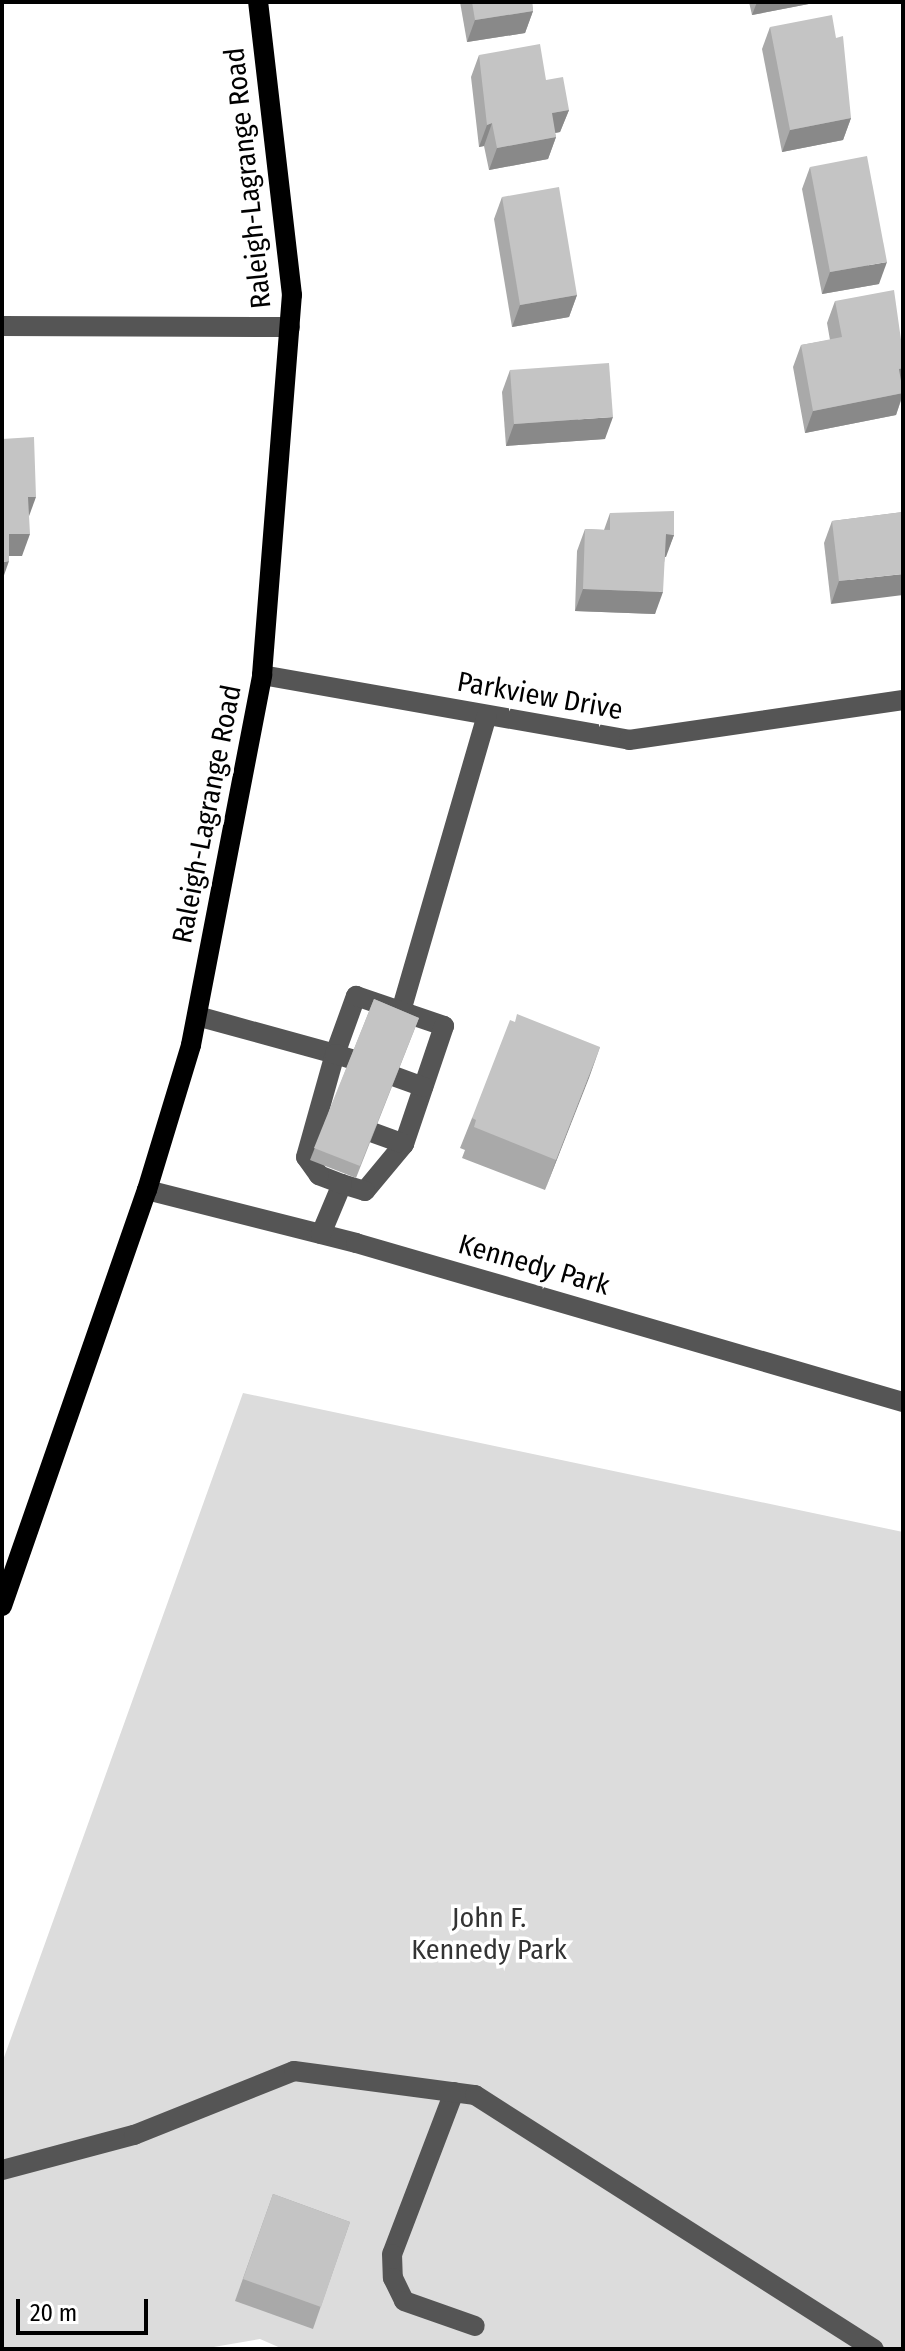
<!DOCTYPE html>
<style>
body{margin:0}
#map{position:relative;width:905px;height:2351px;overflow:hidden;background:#fff;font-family:"Fira Sans Condensed",sans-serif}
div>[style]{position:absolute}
.green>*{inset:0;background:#dcdcdc}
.minor>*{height:20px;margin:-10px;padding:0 10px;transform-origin:10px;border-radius:10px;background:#555}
.major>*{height:20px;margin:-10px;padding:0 10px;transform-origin:10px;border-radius:10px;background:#000}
.wall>*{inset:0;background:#a9a9a9}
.shaded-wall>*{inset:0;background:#898989}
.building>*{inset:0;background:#c4c4c4}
span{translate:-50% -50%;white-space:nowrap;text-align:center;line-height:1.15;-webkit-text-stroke:7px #fff;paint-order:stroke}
.street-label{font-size:28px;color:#000}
.park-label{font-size:28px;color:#333}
.frame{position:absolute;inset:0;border:4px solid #000;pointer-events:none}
.scale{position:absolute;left:16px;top:2299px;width:132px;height:36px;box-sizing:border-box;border:4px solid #000;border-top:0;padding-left:10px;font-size:24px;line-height:28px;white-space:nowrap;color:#000;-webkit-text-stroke:6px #fff;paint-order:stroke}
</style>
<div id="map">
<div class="green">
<div style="clip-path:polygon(243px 1393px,903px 1532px,903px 2349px,283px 2349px,260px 2339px,202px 2349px,2px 2349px,2px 2063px)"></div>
</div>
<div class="minor">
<div style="left:2px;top:326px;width:288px;rotate:0.2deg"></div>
<div style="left:262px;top:675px;width:373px;rotate:10deg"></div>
<div style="left:629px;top:740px;width:277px;rotate:-8.3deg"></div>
<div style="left:401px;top:1011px;width:308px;rotate:-73.8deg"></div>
<div style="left:197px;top:1016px;width:143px;rotate:15.4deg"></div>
<div style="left:335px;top:1054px;width:62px;rotate:-70.1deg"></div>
<div style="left:356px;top:996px;width:93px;rotate:18.8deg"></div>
<div style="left:444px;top:1026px;width:125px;rotate:108.7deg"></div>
<div style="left:404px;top:1144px;width:61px;rotate:129.7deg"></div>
<div style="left:365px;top:1191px;width:24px;rotate:-163deg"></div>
<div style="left:396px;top:1077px;width:29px;rotate:20deg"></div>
<div style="left:374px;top:1133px;width:32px;rotate:20deg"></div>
<div style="left:147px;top:1190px;width:216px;rotate:14.2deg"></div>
<div style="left:356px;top:1243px;width:570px;rotate:16.21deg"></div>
<div style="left:321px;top:1234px;width:54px;rotate:-67.2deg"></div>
<div style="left:342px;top:1184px;width:25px;rotate:-159deg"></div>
<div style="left:319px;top:1175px;width:22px;rotate:-126deg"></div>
<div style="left:306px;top:1157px;width:107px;rotate:-74.3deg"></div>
<div style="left:335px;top:1054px;width:17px;rotate:17deg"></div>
<div style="left:454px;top:2092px;width:173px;rotate:110.9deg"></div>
<div style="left:392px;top:2254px;width:24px;rotate:88deg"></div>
<div style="left:393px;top:2278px;width:25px;rotate:64deg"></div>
<div style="left:404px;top:2301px;width:75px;rotate:19.4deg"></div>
<div style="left:2px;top:2170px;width:137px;rotate:-14.9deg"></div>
<div style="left:134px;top:2135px;width:172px;rotate:-21.8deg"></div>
<div style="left:294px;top:2071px;width:183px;rotate:7.6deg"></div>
<div style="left:475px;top:2095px;width:473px;rotate:32.5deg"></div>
</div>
<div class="major">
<div style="left:2px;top:1606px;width:441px;rotate:-70.8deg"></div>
<div style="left:147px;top:1190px;width:152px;rotate:-73.1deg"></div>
<div style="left:191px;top:1045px;width:377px;rotate:-79.1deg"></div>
<div style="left:262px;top:675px;width:381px;rotate:-85.5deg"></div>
<div style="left:292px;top:295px;width:295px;rotate:-96.6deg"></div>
</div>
<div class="wall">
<div style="clip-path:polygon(460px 2px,532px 2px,533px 11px,525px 33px,467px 42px)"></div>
<div style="clip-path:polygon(749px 2px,819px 2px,752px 15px)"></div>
<div style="clip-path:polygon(770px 27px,851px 118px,843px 140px,782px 152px,762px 49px)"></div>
<div style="clip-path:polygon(479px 55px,569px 110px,560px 132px,555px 133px,556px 137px,548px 159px,489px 170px,484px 146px,479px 147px,471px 77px)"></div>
<div style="clip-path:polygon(810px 167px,879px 284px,822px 294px,802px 189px)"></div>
<div style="clip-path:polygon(502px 197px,577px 295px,569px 317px,512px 327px,494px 219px)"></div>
<div style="clip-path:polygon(835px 301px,903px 354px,903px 373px,901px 380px,903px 395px,896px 415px,805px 433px,793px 367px,801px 345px,830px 340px,827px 323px)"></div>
<div style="clip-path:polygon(510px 370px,605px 439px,506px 446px,502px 392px)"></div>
<div style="clip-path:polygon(903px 512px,831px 604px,824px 543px,832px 521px)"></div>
<div style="clip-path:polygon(610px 513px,674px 535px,665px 557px,655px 614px,575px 611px,577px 551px,585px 529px,604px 530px)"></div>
<div style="clip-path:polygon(374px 999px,419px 1018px,356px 1178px,310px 1160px)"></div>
<div style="clip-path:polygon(600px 1047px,545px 1190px,462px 1158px,465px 1150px,460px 1148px,472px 1118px)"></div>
<div style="clip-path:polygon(273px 2194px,350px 2222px,313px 2329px,235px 2301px)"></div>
</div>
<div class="shaded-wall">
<div style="clip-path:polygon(757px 2px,819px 2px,752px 15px)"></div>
<div style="clip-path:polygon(533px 11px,525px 33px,467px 42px,475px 20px)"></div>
<div style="clip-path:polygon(569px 110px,560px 132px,544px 135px,552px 113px)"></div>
<div style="clip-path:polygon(851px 118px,843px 140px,782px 152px,790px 130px)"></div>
<div style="clip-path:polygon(492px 123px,484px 146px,479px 147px,487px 125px)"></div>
<div style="clip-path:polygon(556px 137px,548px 159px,489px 170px,497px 148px)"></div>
<div style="clip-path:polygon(887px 262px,879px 284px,822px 294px,830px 272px)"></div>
<div style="clip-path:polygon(577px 295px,569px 317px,512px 327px,520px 305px)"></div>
<div style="clip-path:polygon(903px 368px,903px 373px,897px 390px,899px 369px)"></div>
<div style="clip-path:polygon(903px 393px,896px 415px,805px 433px,813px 411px)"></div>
<div style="clip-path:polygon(613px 417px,605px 439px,506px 446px,514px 424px)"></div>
<div style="clip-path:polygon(28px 497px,36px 497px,28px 519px)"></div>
<div style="clip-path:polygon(9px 534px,30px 534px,22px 556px,2px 556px)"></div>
<div style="clip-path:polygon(666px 534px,674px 535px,666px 557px,658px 556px)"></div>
<div style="clip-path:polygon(9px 561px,2px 581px,2px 562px)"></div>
<div style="clip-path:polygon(903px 574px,903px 595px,831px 604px,839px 581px)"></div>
<div style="clip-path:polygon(583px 589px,663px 592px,655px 614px,575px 611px)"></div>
<div style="clip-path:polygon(600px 1047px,589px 1078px,545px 1190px,556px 1160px)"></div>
</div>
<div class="building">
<div style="clip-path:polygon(472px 2px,532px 2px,533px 11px,475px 20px)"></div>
<div style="clip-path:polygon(832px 15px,836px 38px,843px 36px,851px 118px,790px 130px,770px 27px)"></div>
<div style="clip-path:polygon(540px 44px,546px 80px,563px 77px,569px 110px,552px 113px,556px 137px,497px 148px,492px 123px,487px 125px,479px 55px)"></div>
<div style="clip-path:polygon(867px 156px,887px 262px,830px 272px,810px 167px)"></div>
<div style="clip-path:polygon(559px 187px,577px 295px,520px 305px,502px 197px)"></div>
<div style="clip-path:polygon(894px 290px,903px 354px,903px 368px,899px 369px,903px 393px,813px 411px,801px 345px,842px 337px,835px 301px)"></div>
<div style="clip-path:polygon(609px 363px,613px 417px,514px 424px,510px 370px)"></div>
<div style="clip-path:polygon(34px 437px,36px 497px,28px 497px,30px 534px,9px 534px,9px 561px,2px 562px,2px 439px)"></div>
<div style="clip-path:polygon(674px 511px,674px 535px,666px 534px,663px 592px,583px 589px,585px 529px,610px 530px,610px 513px)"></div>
<div style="clip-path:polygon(903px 512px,903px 574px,839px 581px,832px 521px)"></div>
<div style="clip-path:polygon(374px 999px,419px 1018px,360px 1166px,314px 1148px)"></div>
<div style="clip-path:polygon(517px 1014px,600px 1047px,556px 1160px,474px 1127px,476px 1120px,472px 1118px,510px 1020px,515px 1022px)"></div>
<div style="clip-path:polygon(273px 2194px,350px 2222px,321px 2307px,243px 2279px)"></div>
</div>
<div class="street-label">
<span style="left:248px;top:178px;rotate:-96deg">Raleigh-Lagrange Road</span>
<span style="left:540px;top:696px;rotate:10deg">Parkview Drive</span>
<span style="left:207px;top:814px;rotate:-79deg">Raleigh-Lagrange Road</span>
<span style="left:534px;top:1265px;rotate:16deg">Kennedy Park</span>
</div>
<div class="park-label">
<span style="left:489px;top:1934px">John F.<br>Kennedy Park</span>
</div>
<div class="frame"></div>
<div class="scale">20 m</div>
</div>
